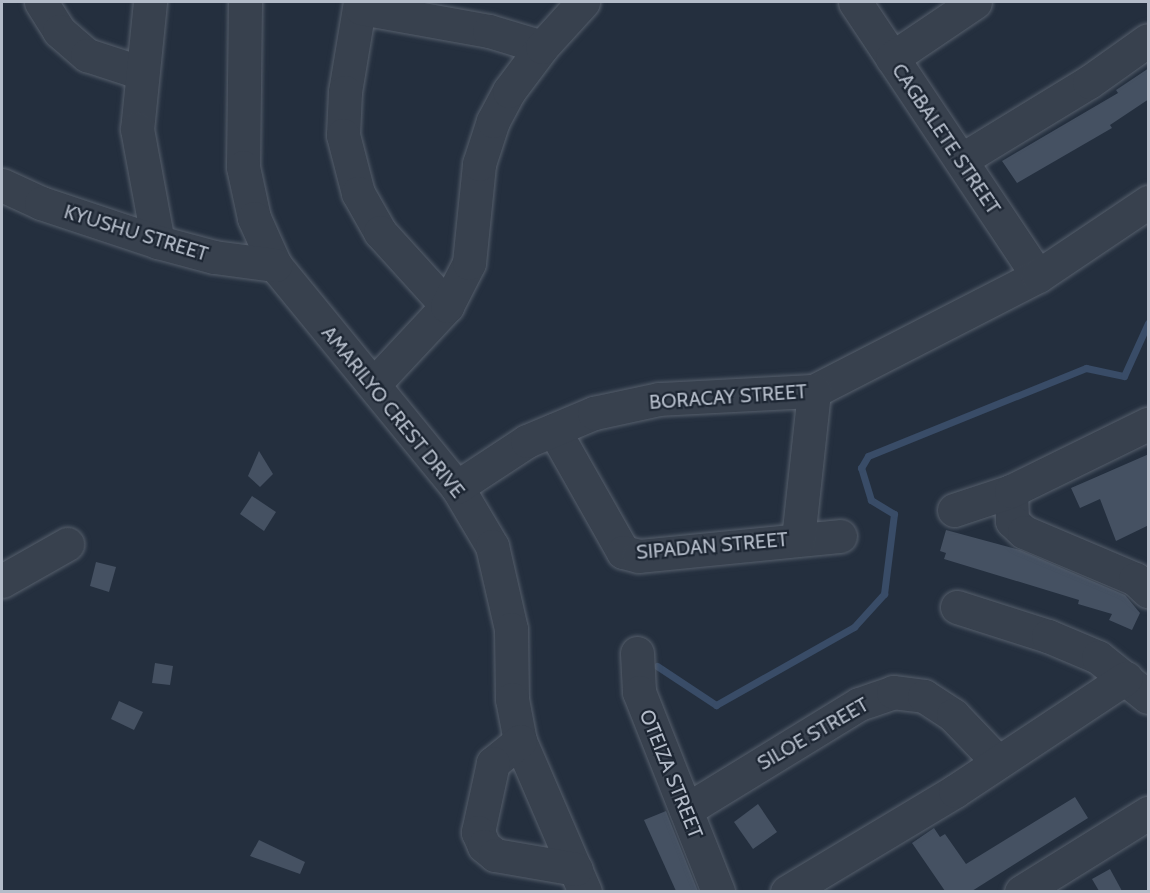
<!DOCTYPE html>
<style>
body{margin:0}
#map{position:relative;width:1150px;height:893px;overflow:hidden;background:#242f3e;font-family:Cabin,sans-serif}
div>[style]{position:absolute}
.stream>*{height:7px;margin:-3.5px;padding:0 3.5px;transform-origin:3.5px;border-radius:3.5px;background:#394c67}
.building>*{inset:0;background:#455162}
.roads{filter:drop-shadow(0 0 2px #565f6c) drop-shadow(0 0 2px #565f6c)}
.minor>*{height:33px;margin:-16.5px;padding:0 16.5px;transform-origin:16.5px;border-radius:16.5px;background:#38414e}
span{translate:-50% -50%;white-space:nowrap;text-align:center;line-height:1.15;-webkit-text-stroke:4.5px #1d2633;paint-order:stroke}
.street-label{font-size:20px;color:#b4bcc9}
.frame{position:absolute;inset:0;border:3px solid #b4bcc9;pointer-events:none}
</style>
<div id="map">
<div class="stream">
<div style="left:657px;top:666px;width:71px;rotate:33.5deg"></div>
<div style="left:716px;top:705px;width:159px;rotate:-29.5deg"></div>
<div style="left:854px;top:627px;width:45px;rotate:-47.7deg"></div>
<div style="left:884px;top:594px;width:81px;rotate:-82.9deg"></div>
<div style="left:894px;top:514px;width:27px;rotate:-149deg"></div>
<div style="left:871px;top:500px;width:34px;rotate:-107deg"></div>
<div style="left:861px;top:468px;width:14px;rotate:-60deg"></div>
<div style="left:868px;top:456px;width:235px;rotate:-22deg"></div>
<div style="left:1086px;top:368px;width:39px;rotate:12deg"></div>
<div style="left:1124px;top:376px;width:58px;rotate:-65.6deg"></div>
</div>
<div class="building">
<div style="clip-path:polygon(1149px 68px,1149px 99px,1110px 125px,1112px 128px,1017px 183px,1002px 161px,1118px 93px,1116px 90px)"></div>
<div style="clip-path:polygon(259px 451px,273px 474px,260px 487px,248px 476px)"></div>
<div style="clip-path:polygon(1149px 454px,1149px 525px,1116px 541px,1100px 499px,1080px 508px,1071px 488px)"></div>
<div style="clip-path:polygon(252px 496px,276px 512px,264px 531px,240px 514px)"></div>
<div style="clip-path:polygon(946px 530px,1020px 550px,1125px 595px,1140px 613px,1132px 630px,1109px 620px,1112px 614px,1078px 604px,1079px 600px,944px 559px,946px 553px,940px 551px)"></div>
<div style="clip-path:polygon(96px 562px,116px 567px,109px 592px,90px 586px)"></div>
<div style="clip-path:polygon(155px 663px,173px 666px,170px 685px,152px 683px)"></div>
<div style="clip-path:polygon(119px 701px,143px 712px,134px 730px,111px 719px)"></div>
<div style="clip-path:polygon(1075px 797px,1088px 818px,972px 891px,945px 891px,912px 843px,934px 828px,940px 837px,945px 834px,966px 864px)"></div>
<div style="clip-path:polygon(758px 804px,777px 832px,753px 849px,734px 822px)"></div>
<div style="clip-path:polygon(666px 811px,698px 891px,676px 891px,644px 820px)"></div>
<div style="clip-path:polygon(259px 840px,305px 862px,300px 874px,250px 856px)"></div>
<div style="clip-path:polygon(1110px 869px,1122px 891px,1099px 891px,1092px 879px)"></div>
</div>
<div class="roads">
<div class="minor">
<div style="left:41px;top:2px;width:34px;rotate:58deg"></div>
<div style="left:59px;top:31px;width:37px;rotate:41deg"></div>
<div style="left:87px;top:55px;width:58px;rotate:18.1deg"></div>
<div style="left:150px;top:2px;width:128px;rotate:95.8deg"></div>
<div style="left:137px;top:129px;width:115px;rotate:79.5deg"></div>
<div style="left:245px;top:2px;width:165px;rotate:90.7deg"></div>
<div style="left:243px;top:167px;width:52px;rotate:77.8deg"></div>
<div style="left:254px;top:218px;width:51px;rotate:65.9deg"></div>
<div style="left:275px;top:265px;width:287px;rotate:50.7deg"></div>
<div style="left:457px;top:487px;width:69px;rotate:59.3deg"></div>
<div style="left:492px;top:546px;width:85px;rotate:77.1deg"></div>
<div style="left:511px;top:629px;width:70px;rotate:89.2deg"></div>
<div style="left:512px;top:699px;width:43px;rotate:79.2deg"></div>
<div style="left:520px;top:741px;width:164px;rotate:66.7deg"></div>
<div style="left:360px;top:2px;width:91px;rotate:99.5deg"></div>
<div style="left:345px;top:92px;width:43px;rotate:92.7deg"></div>
<div style="left:343px;top:135px;width:60px;rotate:75.5deg"></div>
<div style="left:358px;top:193px;width:45px;rotate:60.6deg"></div>
<div style="left:380px;top:232px;width:100px;rotate:47.8deg"></div>
<div style="left:855px;top:2px;width:329px;rotate:56.3deg"></div>
<div style="left:361px;top:8px;width:130px;rotate:10.2deg"></div>
<div style="left:489px;top:31px;width:55px;rotate:16.8deg"></div>
<div style="left:892px;top:58px;width:100px;rotate:-34deg"></div>
<div style="left:961px;top:160px;width:150px;rotate:-31.4deg"></div>
<div style="left:1089px;top:82px;width:72px;rotate:-35.4deg"></div>
<div style="left:2px;top:185px;width:43px;rotate:24.8deg"></div>
<div style="left:41px;top:203px;width:123px;rotate:18.4deg"></div>
<div style="left:158px;top:242px;width:58px;rotate:15deg"></div>
<div style="left:214px;top:257px;width:62px;rotate:7.5deg"></div>
<div style="left:374px;top:384px;width:107px;rotate:-46.9deg"></div>
<div style="left:447px;top:306px;width:48px;rotate:-62.9deg"></div>
<div style="left:469px;top:263px;width:100px;rotate:-84.2deg"></div>
<div style="left:479px;top:164px;width:45px;rotate:-72deg"></div>
<div style="left:493px;top:121px;width:34px;rotate:-62deg"></div>
<div style="left:509px;top:91px;width:55px;rotate:-53.1deg"></div>
<div style="left:542px;top:47px;width:61px;rotate:-47.7deg"></div>
<div style="left:554px;top:430px;width:140px;rotate:60.5deg"></div>
<div style="left:623px;top:552px;width:16px;rotate:14deg"></div>
<div style="left:639px;top:556px;width:202px;rotate:-5.7deg"></div>
<div style="left:457px;top:487px;width:84px;rotate:-33.3deg"></div>
<div style="left:527px;top:441px;width:73px;rotate:-22.7deg"></div>
<div style="left:594px;top:413px;width:66px;rotate:-12.2deg"></div>
<div style="left:659px;top:399px;width:155px;rotate:-3deg"></div>
<div style="left:814px;top:391px;width:252px;rotate:-27.2deg"></div>
<div style="left:1038px;top:276px;width:133px;rotate:-33.9deg"></div>
<div style="left:1011px;top:491px;width:30px;rotate:88deg"></div>
<div style="left:1012px;top:521px;width:16px;rotate:43deg"></div>
<div style="left:1024px;top:532px;width:121px;rotate:22.9deg"></div>
<div style="left:1135px;top:579px;width:18px;rotate:43deg"></div>
<div style="left:954px;top:510px;width:60px;rotate:-18.4deg"></div>
<div style="left:1011px;top:491px;width:153px;rotate:-26.1deg"></div>
<div style="left:798px;top:539px;width:149px;rotate:-83.8deg"></div>
<div style="left:2px;top:581px;width:75px;rotate:-29.6deg"></div>
<div style="left:957px;top:607px;width:96px;rotate:17.7deg"></div>
<div style="left:1048px;top:636px;width:54px;rotate:22.8deg"></div>
<div style="left:1098px;top:657px;width:64px;rotate:38.7deg"></div>
<div style="left:637px;top:653px;width:39px;rotate:87deg"></div>
<div style="left:639px;top:692px;width:215px;rotate:68.4deg"></div>
<div style="left:520px;top:741px;width:35px;rotate:141deg"></div>
<div style="left:493px;top:763px;width:71px;rotate:102.3deg"></div>
<div style="left:478px;top:832px;width:15px;rotate:67deg"></div>
<div style="left:484px;top:846px;width:14px;rotate:39deg"></div>
<div style="left:495px;top:855px;width:82px;rotate:9.8deg"></div>
<div style="left:686px;top:810px;width:203px;rotate:-31.5deg"></div>
<div style="left:859px;top:704px;width:36px;rotate:-19deg"></div>
<div style="left:893px;top:692px;width:31px;rotate:7deg"></div>
<div style="left:924px;top:696px;width:35px;rotate:33deg"></div>
<div style="left:953px;top:715px;width:65px;rotate:46.2deg"></div>
<div style="left:787px;top:892px;width:196px;rotate:-31deg"></div>
<div style="left:955px;top:791px;width:205px;rotate:-33.5deg"></div>
<div style="left:1021px;top:892px;width:150px;rotate:-31.9deg"></div>
</div>
</div>
<div class="street-label">
<span style="left:946px;top:139px;rotate:56deg">CAGBALETE STREET</span>
<span style="left:136px;top:233px;rotate:17deg">KYUSHU STREET</span>
<span style="left:728px;top:397px;rotate:-4deg">BORACAY STREET</span>
<span style="left:393px;top:412px;rotate:51deg">AMARILYO CREST DRIVE</span>
<span style="left:712px;top:546px;rotate:-5deg">SIPADAN STREET</span>
<span style="left:813px;top:734px;rotate:-30deg">SILOE STREET</span>
<span style="left:671px;top:774px;rotate:68deg">OTEIZA STREET</span>
</div>
<div class="frame"></div>
</div>
